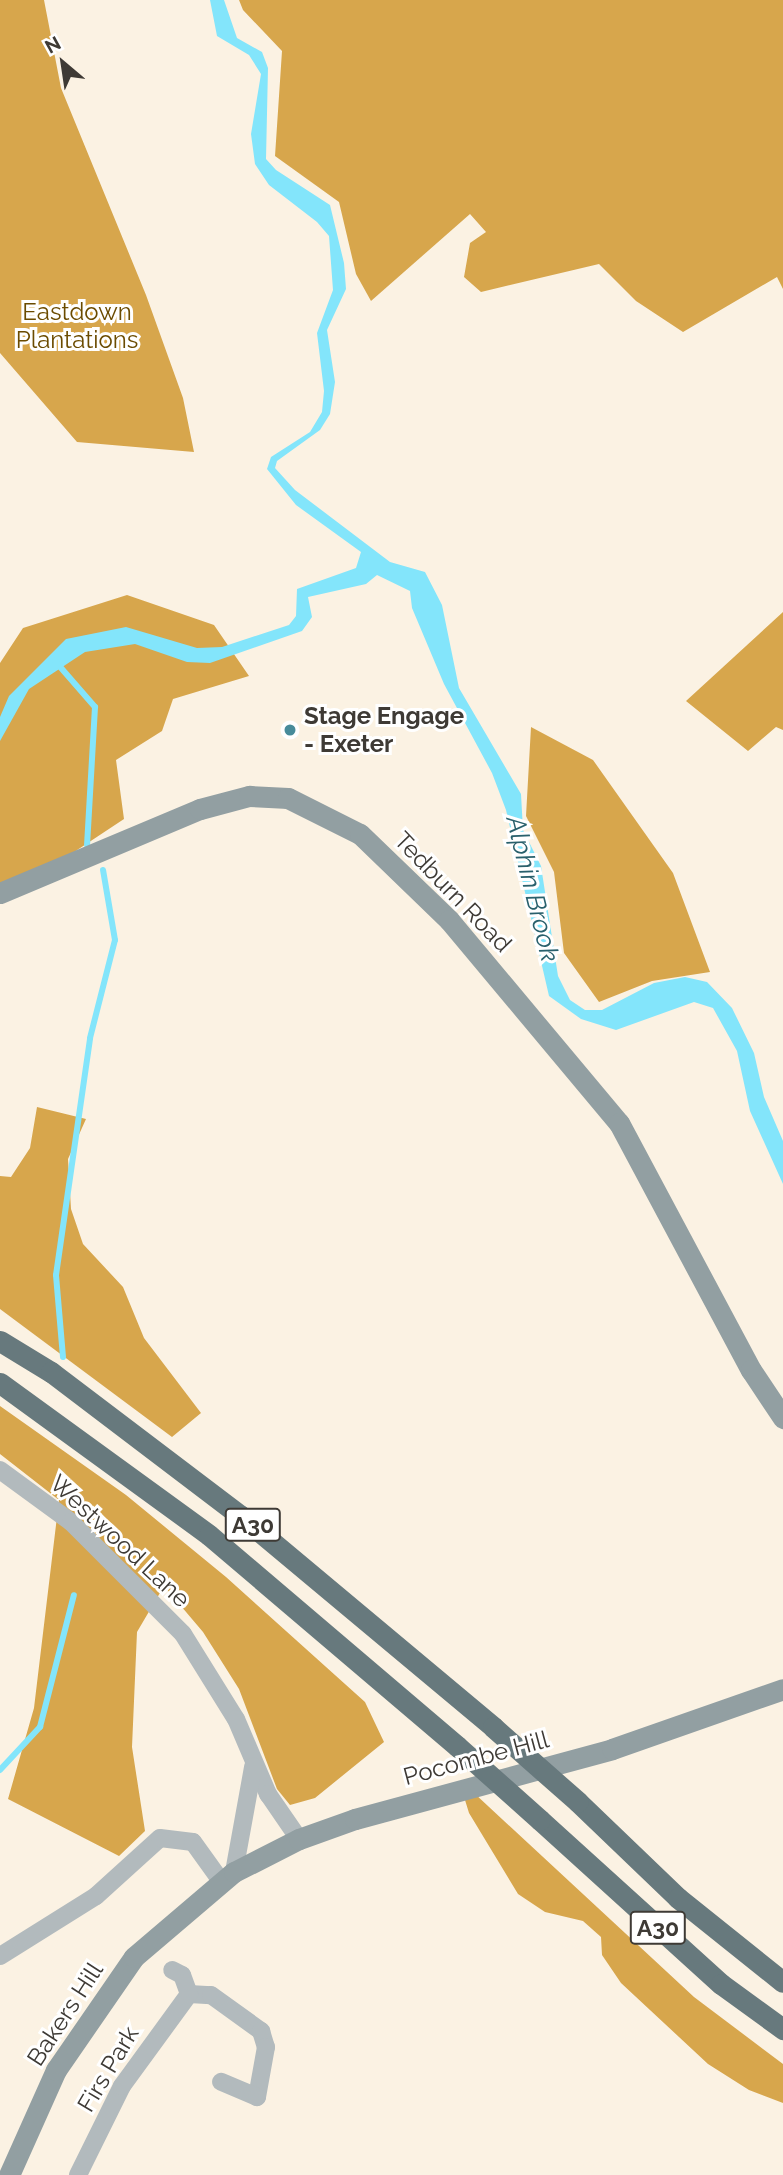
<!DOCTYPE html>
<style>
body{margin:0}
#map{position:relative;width:783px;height:2175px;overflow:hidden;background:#fbf2e3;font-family:Raleway,sans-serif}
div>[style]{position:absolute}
.forest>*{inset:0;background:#d7a64c}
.water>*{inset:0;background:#83e5fb}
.stream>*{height:6px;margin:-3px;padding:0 3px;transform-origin:3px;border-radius:3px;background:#83e5fb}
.street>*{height:18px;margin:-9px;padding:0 9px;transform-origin:9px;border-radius:9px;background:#b2babd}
.secondary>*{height:21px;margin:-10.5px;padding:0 10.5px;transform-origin:10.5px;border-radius:10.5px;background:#929fa2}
.highway>*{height:21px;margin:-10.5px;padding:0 10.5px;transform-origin:10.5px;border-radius:10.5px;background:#67797d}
.highway-bridge>*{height:21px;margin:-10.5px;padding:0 10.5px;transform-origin:10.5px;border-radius:10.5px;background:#67797d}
.dots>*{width:19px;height:19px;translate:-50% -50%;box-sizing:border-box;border:4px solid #fff;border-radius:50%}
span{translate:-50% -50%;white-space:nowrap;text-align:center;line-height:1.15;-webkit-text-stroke:6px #fff;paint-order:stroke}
.shield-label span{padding:2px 5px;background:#fff;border:2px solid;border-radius:5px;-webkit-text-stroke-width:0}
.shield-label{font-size:23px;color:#3e3a35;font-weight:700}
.park-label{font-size:24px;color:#6b4b00}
.poi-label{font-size:24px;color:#3e3a35;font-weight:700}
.left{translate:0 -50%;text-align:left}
.street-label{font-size:24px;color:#3e3a35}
.water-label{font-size:26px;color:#29606c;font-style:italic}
.north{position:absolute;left:28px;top:28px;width:70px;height:70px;-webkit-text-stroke:5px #fff;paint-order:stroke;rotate:331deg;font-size:19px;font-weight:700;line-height:28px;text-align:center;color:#3e3a35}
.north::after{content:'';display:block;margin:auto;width:24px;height:32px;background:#3e3a35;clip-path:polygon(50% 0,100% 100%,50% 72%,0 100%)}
</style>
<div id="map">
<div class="forest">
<div style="clip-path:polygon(0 0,44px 0,61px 88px,146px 295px,183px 398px,194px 452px,77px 442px,0 353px)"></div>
<div style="clip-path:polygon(239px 0,783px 0,783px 289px,777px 277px,683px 332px,636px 301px,599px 264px,481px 292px,464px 277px,470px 243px,486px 232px,470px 214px,371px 301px,356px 274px,339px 202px,275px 156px,282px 51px,243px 10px)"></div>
<div style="clip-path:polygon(127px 595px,214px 625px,249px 676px,173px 699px,162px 731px,116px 760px,124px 819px,56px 864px,0 887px,0 663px,23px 628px)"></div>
<div style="clip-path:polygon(783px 612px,783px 730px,776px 727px,748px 751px,686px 701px)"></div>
<div style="clip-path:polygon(531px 727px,593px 760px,673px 873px,710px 972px,652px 981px,599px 1002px,564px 953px,554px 872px,526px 816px)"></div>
<div style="clip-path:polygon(37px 1107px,86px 1119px,68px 1159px,71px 1209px,83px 1244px,123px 1287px,144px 1338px,201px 1413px,172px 1437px,0 1309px,0 1176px,11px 1177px,30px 1148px)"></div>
<div style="clip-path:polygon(0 1406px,126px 1495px,226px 1577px,365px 1702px,384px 1742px,315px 1798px,290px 1805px,277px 1789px,239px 1689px,203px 1632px,164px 1586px,137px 1632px,132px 1747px,145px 1831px,119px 1856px,8px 1799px,34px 1708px,59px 1500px,0 1454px)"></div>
<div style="clip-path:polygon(474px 1793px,694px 1997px,783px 2064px,783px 2103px,749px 2090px,708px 2064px,621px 1983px,602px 1955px,601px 1937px,583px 1921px,545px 1912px,518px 1894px,469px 1813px,465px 1800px)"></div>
</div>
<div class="water">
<div style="clip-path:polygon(210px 0,224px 0,237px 38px,262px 52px,268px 68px,266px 159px,276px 170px,330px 205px,344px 263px,346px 289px,327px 330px,335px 382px,330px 414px,320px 430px,277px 461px,275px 468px,295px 490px,390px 562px,425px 572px,442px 605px,459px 688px,521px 794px,523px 830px,541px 866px,558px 976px,570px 1000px,585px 1010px,602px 1010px,654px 983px,685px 977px,707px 982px,732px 1008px,754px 1053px,764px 1097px,783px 1141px,783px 1184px,750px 1111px,737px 1051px,713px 1008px,694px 1002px,616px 1030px,581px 1019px,549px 996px,506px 810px,492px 773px,444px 684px,412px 608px,410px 591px,377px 575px,366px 584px,308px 597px,312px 617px,302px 631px,210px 663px,187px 662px,135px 644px,85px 652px,29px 689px,0 741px,0 717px,9px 696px,66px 639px,126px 627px,197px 648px,222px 647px,289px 625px,296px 616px,297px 589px,356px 568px,361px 552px,296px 505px,267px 469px,271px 457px,310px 432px,322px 412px,324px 391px,317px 333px,333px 290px,329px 236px,317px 222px,269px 185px,255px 164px,251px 134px,261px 74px,249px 55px,217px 36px)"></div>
</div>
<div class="stream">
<div style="left:55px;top:661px;width:61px;rotate:49deg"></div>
<div style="left:95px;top:707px;width:138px;rotate:93.3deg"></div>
<div style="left:63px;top:1357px;width:82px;rotate:-94.9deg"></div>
<div style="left:56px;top:1275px;width:239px;rotate:-81.8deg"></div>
<div style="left:90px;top:1038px;width:101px;rotate:-75.7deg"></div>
<div style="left:115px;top:940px;width:71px;rotate:-99.7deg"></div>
<div style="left:0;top:1770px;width:59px;rotate:-47.1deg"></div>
<div style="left:40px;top:1727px;width:136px;rotate:-75.6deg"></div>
</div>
<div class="street">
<div style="left:0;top:1470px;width:88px;rotate:36.2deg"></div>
<div style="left:71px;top:1522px;width:158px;rotate:45deg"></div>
<div style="left:183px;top:1634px;width:100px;rotate:58.1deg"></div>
<div style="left:236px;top:1719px;width:82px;rotate:66.9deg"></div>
<div style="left:268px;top:1794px;width:55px;rotate:55.4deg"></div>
<div style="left:234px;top:1872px;width:107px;rotate:-79.7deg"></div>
<div style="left:0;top:1956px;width:113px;rotate:-32deg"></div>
<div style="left:96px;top:1896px;width:86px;rotate:-42.2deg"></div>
<div style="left:160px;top:1838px;width:33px;rotate:7deg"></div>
<div style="left:193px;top:1842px;width:48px;rotate:54.3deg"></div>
<div style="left:189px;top:1994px;width:22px;rotate:3deg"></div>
<div style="left:211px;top:1995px;width:62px;rotate:35.8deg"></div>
<div style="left:261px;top:2031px;width:17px;rotate:73deg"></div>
<div style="left:266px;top:2047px;width:51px;rotate:100.2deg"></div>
<div style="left:257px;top:2097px;width:39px;rotate:-157deg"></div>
<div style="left:78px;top:2175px;width:99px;rotate:-63.7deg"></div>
<div style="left:122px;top:2086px;width:114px;rotate:-53.9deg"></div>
<div style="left:189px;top:1994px;width:20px;rotate:-110deg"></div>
<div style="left:182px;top:1975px;width:11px;rotate:-153deg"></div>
</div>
<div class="secondary">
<div style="left:0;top:893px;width:217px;rotate:-22.8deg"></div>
<div style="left:200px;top:809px;width:51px;rotate:-14.9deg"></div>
<div style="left:249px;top:796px;width:39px;rotate:3deg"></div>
<div style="left:288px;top:798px;width:80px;rotate:26.6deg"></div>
<div style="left:360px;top:834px;width:124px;rotate:44deg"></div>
<div style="left:449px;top:920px;width:265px;rotate:50.1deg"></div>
<div style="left:619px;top:1123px;width:280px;rotate:61.9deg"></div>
<div style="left:751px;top:1370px;width:58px;rotate:56.3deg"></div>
<div style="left:9px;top:2175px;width:115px;rotate:-65.9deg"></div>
<div style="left:56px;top:2070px;width:137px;rotate:-55.4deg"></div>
<div style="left:134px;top:1957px;width:131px;rotate:-40.4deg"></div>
<div style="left:234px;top:1872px;width:73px;rotate:-26.9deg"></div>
<div style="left:299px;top:1839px;width:59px;rotate:-19.7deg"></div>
<div style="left:355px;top:1819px;width:266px;rotate:-15.2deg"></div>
<div style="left:612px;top:1749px;width:181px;rotate:-19.3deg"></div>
</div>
<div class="highway">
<div style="left:0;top:1341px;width:60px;rotate:31.3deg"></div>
<div style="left:51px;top:1372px;width:238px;rotate:37.2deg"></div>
<div style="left:241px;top:1516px;width:329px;rotate:39.9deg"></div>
<div style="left:0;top:1383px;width:258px;rotate:36deg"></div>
<div style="left:209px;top:1535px;width:326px;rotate:40.4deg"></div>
<div style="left:578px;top:1802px;width:139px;rotate:43.8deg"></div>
<div style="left:678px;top:1898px;width:134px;rotate:38.7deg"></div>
<div style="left:540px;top:1820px;width:244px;rotate:42.2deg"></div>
<div style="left:721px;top:1984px;width:77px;rotate:36deg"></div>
</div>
<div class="highway-bridge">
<div style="left:493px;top:1727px;width:113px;rotate:41.4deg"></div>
<div style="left:457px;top:1746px;width:111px;rotate:41.7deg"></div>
</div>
<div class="dots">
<div style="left:290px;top:730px;background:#478b9a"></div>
</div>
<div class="shield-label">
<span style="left:253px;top:1525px">A30</span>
<span style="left:658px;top:1928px">A30</span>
</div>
<div class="park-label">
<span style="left:77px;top:326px">Eastdown<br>Plantations</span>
</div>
<div class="poi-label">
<span class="left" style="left:304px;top:730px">Stage Engage<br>- Exeter</span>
</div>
<div class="street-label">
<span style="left:453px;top:892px;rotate:46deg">Tedburn Road</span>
<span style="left:120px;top:1541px;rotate:43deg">Westwood Lane</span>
<span style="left:476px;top:1758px;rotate:-15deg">Pocombe Hill</span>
<span style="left:65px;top:2014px;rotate:-57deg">Bakers Hill</span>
<span style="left:108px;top:2069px;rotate:-59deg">Firs Park</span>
</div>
<div class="water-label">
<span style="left:532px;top:889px;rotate:76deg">Alphin Brook</span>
</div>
<div class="north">N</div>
</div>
